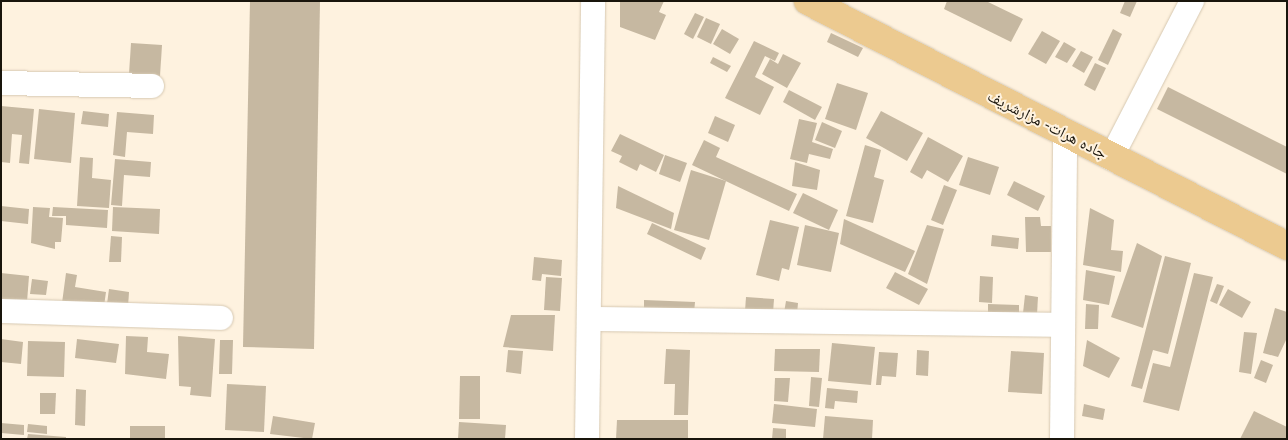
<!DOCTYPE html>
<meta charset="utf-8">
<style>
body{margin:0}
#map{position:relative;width:1288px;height:440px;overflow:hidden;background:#fef2df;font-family:Arial,"Noto Naskh Arabic",sans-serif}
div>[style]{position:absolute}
.building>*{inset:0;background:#c6b8a1}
.roads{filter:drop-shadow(0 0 1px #d6c8b1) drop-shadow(0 0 1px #d6c8b1)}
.minor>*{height:24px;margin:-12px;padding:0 12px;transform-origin:12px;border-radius:12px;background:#fff}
.trunk>*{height:28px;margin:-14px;padding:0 14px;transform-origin:14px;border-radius:14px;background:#ecca90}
span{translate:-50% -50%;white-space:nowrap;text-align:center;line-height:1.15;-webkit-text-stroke:4px #fef2df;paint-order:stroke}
.street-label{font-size:16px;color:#19150c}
.frame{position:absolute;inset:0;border:2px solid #19150c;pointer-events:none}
</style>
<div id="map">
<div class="building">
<div style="clip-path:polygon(250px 1px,320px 1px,314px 349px,243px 347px)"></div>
<div style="clip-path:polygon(620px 1px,664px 1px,659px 12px,666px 15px,655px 40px,620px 27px)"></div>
<div style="clip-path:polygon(947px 1px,986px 1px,1023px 19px,1011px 42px,944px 9px)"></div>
<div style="clip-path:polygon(1125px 1px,1137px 1px,1130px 17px,1120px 13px)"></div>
<div style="clip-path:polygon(695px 13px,704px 17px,693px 39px,684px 34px)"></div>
<div style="clip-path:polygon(706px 18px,720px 24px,711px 44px,697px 37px)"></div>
<div style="clip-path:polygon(722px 29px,739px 39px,730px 54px,713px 44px)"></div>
<div style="clip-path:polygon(1113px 29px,1122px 34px,1108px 65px,1098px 60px)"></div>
<div style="clip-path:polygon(1042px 31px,1060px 41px,1046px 64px,1028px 54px)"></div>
<div style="clip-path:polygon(831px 33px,863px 48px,858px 57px,827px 42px)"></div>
<div style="clip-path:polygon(754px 41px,779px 53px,775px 61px,765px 56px,755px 77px,774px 87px,760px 115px,725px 98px)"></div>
<div style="clip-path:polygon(1064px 42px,1076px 49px,1067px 63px,1055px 57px)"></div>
<div style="clip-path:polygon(131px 43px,162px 45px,160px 76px,129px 74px)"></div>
<div style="clip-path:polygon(1081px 51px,1093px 57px,1084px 73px,1072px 66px)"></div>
<div style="clip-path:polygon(783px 54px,801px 63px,787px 88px,762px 74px,770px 59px,778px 64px)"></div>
<div style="clip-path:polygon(713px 57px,731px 66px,727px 72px,710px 63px)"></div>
<div style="clip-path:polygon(1095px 63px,1106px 68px,1095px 91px,1084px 85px)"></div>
<div style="clip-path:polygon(837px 83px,868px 93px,856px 130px,825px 119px)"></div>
<div style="clip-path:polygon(1168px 87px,1287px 147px,1287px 174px,1157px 109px)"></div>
<div style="clip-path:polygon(789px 90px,822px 107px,815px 120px,783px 102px)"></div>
<div style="clip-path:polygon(1px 106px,34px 109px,29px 164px,19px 163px,22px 135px,12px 134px,10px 163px,1px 162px)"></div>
<div style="clip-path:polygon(39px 109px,75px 113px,71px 163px,34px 159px)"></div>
<div style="clip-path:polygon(83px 111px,109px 114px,108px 127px,81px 124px)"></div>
<div style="clip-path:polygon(881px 111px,923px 133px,907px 161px,866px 138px)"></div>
<div style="clip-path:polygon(117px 112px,154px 115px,153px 134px,127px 132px,125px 157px,113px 155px)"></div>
<div style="clip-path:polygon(715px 116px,735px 125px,728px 142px,708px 133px)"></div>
<div style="clip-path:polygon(799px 119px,817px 123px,812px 142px,833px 149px,830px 159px,809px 154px,807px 163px,790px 159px)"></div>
<div style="clip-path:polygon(822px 122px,842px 131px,835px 148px,815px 140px)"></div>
<div style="clip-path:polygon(620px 134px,664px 155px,656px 172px,640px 164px,637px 171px,619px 162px,622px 156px,611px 151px)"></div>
<div style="clip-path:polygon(928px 137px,963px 156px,948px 182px,927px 170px,922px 179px,910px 172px)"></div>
<div style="clip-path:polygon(704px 140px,720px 148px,716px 157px,797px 194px,789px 211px,692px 165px)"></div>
<div style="clip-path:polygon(865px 145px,881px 150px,874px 177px,884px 180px,873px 223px,846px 216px)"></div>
<div style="clip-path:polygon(665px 155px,687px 163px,680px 182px,659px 174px)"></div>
<div style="clip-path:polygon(80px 157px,93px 158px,92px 178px,111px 180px,109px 208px,77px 206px)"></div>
<div style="clip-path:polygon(968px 157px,999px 167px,990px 195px,959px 185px)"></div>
<div style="clip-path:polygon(115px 159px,151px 162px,150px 177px,124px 175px,122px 206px,111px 205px)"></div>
<div style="clip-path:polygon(795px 162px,820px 170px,817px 190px,792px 186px)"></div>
<div style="clip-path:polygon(691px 170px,726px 181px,709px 240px,674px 230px)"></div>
<div style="clip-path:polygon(1014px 181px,1045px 196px,1038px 211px,1007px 195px)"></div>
<div style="clip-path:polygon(944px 185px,957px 190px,943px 225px,931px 220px)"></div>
<div style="clip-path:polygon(618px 186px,674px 213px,671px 229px,616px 208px)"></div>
<div style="clip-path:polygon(803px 193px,838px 210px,829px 230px,793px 213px)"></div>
<div style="clip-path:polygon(1px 206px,29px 209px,28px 224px,1px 221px)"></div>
<div style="clip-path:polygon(33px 207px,50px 208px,49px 217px,63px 218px,61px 242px,55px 242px,55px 249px,31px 243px)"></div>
<div style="clip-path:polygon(53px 207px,108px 210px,107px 228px,66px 225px,66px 216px,52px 216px)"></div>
<div style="clip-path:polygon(113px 207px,160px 209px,159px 234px,112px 231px)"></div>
<div style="clip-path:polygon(1090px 208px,1114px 220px,1111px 250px,1123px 251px,1121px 272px,1083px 265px)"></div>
<div style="clip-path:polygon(1025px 217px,1040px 217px,1041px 226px,1051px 226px,1051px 252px,1026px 252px)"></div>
<div style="clip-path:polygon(844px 219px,915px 251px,905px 272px,840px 244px)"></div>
<div style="clip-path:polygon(770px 220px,799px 227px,789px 270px,782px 268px,779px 281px,756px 275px)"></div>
<div style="clip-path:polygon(652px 223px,706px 248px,701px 260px,647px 234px)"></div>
<div style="clip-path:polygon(805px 225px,839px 233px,831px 272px,797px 265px)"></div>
<div style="clip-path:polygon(927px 225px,944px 229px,927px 284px,908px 274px)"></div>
<div style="clip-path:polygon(992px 235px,1019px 238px,1018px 249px,991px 246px)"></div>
<div style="clip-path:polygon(111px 236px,122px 237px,121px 262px,109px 262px)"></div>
<div style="clip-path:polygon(1137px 243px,1162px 256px,1143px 328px,1111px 317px)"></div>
<div style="clip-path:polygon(1165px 256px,1191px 263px,1168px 354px,1153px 350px,1142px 389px,1131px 386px)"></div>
<div style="clip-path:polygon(534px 257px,562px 260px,561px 276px,542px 274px,541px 281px,532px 280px)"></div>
<div style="clip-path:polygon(1086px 270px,1115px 276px,1109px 305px,1083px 300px)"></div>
<div style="clip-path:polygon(895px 272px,928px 289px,919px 305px,886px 288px)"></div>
<div style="clip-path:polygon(1px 273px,29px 276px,27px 302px,1px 300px)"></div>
<div style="clip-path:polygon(66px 273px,77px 275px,75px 287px,106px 292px,104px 306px,62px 303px)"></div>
<div style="clip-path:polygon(1194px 273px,1213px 277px,1179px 411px,1143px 402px,1153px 363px,1170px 367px)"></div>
<div style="clip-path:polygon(980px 276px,993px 277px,992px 303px,979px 302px)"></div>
<div style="clip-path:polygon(546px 277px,562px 278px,560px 311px,544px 310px)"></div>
<div style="clip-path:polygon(32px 279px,48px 281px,46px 295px,30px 294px)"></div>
<div style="clip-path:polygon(1217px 284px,1224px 286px,1217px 304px,1210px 301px)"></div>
<div style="clip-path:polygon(109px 289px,129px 292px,128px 307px,107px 304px)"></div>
<div style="clip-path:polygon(1228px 289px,1251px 302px,1242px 318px,1219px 305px)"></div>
<div style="clip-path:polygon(1025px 295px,1038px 297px,1037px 314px,1023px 313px)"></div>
<div style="clip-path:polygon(746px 297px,774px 299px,773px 313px,745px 311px)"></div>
<div style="clip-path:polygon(644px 300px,695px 302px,694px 313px,644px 310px)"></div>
<div style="clip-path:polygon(786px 301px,798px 303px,797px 314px,784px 313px)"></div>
<div style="clip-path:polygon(988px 304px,1019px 305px,1019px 313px,988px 312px)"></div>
<div style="clip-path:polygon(1086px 304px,1099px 305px,1098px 329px,1085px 329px)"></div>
<div style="clip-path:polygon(1275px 308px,1287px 312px,1287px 338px,1278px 357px,1263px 353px)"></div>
<div style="clip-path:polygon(511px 315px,555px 315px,553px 351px,503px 347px)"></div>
<div style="clip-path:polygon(1244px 332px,1257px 333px,1251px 374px,1239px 372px)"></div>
<div style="clip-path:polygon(126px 336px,148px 337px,147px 352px,169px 354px,166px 379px,125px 374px)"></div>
<div style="clip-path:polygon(178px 336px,215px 339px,211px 397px,190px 395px,191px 387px,179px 386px)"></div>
<div style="clip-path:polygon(1px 339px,23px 342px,21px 364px,1px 362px)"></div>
<div style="clip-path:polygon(77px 339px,119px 344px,116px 363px,75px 358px)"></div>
<div style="clip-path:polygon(220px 340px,233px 340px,232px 374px,219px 374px)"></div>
<div style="clip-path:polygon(1087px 340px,1120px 358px,1109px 378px,1083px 366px)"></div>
<div style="clip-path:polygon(28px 341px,65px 342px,64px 377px,27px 376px)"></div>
<div style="clip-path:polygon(832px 343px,875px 347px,871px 385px,828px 381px)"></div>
<div style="clip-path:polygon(666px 349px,690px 350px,688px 415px,674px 415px,675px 384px,664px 384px)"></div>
<div style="clip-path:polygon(775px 349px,820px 349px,819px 372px,774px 371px)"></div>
<div style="clip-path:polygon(508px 350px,523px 351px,521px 374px,506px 372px)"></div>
<div style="clip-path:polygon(917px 350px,929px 351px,928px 376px,916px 375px)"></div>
<div style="clip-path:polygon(1011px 351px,1044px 353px,1042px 394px,1008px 392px)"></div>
<div style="clip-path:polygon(879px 352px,898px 353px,896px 377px,882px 376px,881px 385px,876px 385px)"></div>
<div style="clip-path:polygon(1261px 360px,1273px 365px,1266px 383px,1254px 378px)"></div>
<div style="clip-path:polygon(460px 376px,480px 376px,480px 419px,459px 419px)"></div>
<div style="clip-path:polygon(811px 377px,822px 378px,819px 407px,809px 406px)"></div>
<div style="clip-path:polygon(775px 378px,790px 378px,788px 402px,774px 401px)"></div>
<div style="clip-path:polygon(227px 384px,266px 386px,264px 432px,225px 430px)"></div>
<div style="clip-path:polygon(827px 388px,858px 391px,857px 403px,835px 401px,834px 409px,825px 408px)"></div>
<div style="clip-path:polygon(76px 389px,86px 390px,85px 426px,75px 425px)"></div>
<div style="clip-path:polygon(40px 393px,56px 393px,55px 414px,40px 414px)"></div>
<div style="clip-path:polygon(774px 404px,817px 409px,815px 427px,772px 423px)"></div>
<div style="clip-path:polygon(1084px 404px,1105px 409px,1103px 420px,1082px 416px)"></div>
<div style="clip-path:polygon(1254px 411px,1287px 427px,1287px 439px,1240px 439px)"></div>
<div style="clip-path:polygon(273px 416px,315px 423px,312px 439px,270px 434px)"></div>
<div style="clip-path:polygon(825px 416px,873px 420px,872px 439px,823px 439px)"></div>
<div style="clip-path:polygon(617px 420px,688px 420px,688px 439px,616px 439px)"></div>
<div style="clip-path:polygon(459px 422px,506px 425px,505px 439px,458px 439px)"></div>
<div style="clip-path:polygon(1px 423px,24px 425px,24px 435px,1px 433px)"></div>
<div style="clip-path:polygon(28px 424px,47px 426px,47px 434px,27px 432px)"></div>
<div style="clip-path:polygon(130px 426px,165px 426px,165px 438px,130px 438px)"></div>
<div style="clip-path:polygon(773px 428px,786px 429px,786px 439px,772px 439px)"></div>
<div style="clip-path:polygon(28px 434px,66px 437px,66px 439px,27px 439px)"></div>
</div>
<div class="roads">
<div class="minor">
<div style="left:1px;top:83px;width:151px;rotate:1.1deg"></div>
<div style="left:1111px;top:158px;width:177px;rotate:-62.7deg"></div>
<div style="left:1px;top:311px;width:220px;rotate:1.8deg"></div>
<div style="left:589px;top:319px;width:472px;rotate:0.7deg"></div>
<div style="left:587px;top:439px;width:438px;rotate:-89.2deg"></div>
<div style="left:1062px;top:439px;width:305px;rotate:-89.4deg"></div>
</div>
<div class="trunk">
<div style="left:808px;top:1px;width:538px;rotate:27.09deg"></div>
</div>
</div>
<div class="street-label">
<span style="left:1047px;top:125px;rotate:27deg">جاده هرات- مزارشریف</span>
</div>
<div class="frame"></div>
</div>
